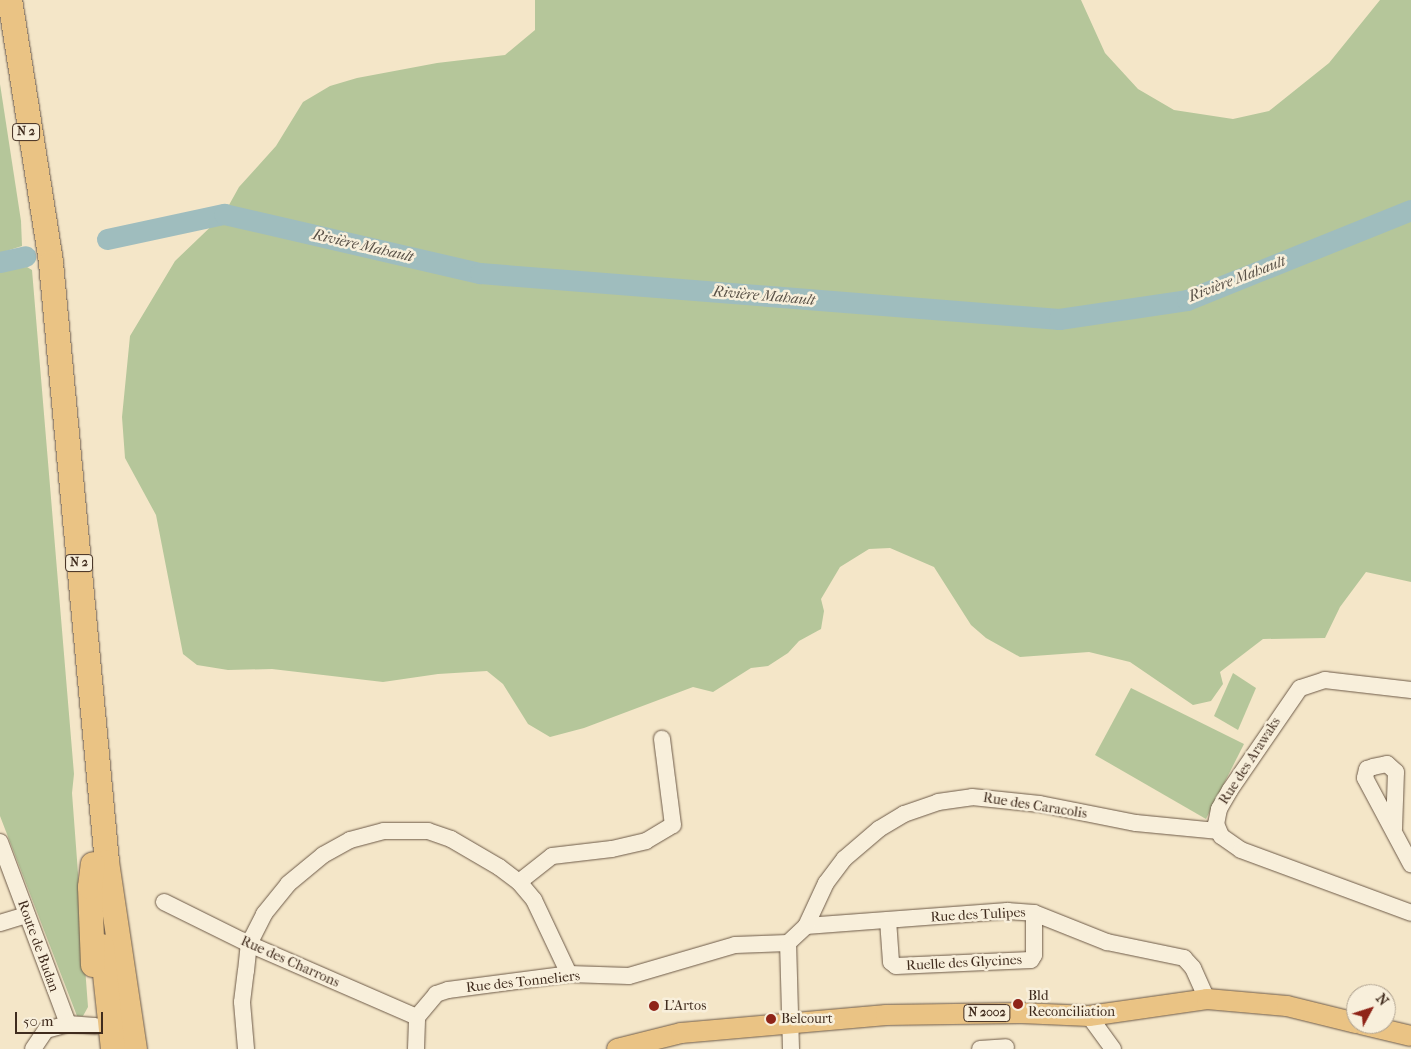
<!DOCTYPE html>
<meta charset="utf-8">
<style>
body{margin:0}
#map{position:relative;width:1411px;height:1049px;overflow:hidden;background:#f4e6c8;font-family:"IM FELL French Canon",serif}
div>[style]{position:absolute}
.green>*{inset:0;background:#b5c69a}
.river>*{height:21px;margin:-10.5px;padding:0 10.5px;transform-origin:10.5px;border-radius:10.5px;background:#9fbdbe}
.roads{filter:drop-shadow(0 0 1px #6d5a48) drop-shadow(0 0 1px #6d5a48)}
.minor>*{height:16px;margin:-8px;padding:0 8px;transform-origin:8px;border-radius:8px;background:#f8efdb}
.major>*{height:20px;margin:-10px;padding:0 10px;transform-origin:10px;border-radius:10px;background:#eac384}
.highway>*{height:24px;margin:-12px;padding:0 12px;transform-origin:12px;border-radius:12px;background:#eac384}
.dots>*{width:14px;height:14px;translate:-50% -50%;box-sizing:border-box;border:2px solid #f8efdb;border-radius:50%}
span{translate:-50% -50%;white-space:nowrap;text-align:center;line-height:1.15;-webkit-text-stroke:5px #f8efdb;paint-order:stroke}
.shield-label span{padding:1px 4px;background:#f8efdb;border:1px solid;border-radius:4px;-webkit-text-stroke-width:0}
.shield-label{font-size:12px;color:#402c1e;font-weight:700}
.street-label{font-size:14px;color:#402c1e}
.poi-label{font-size:14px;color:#402c1e}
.left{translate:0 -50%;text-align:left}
.water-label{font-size:15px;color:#585046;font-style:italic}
.north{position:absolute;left:1346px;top:984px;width:50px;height:50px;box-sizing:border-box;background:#f8efdb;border:1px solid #aea18f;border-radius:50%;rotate:50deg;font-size:14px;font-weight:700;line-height:20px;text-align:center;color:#402c1e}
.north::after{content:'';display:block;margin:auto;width:18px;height:22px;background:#8f2418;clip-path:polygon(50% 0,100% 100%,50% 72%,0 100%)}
.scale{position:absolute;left:15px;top:1012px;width:88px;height:22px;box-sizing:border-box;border:2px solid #402c1e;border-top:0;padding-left:6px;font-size:15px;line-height:18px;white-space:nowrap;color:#402c1e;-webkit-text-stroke:4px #f8efdb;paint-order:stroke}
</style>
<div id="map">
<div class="green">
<div style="clip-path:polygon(535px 0,1081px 0,1105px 53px,1138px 89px,1174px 110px,1233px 119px,1269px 111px,1329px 63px,1380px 0,1411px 0,1411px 582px,1366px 572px,1340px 607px,1325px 638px,1263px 639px,1220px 672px,1223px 684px,1211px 701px,1193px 705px,1130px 662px,1089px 652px,1020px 657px,986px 638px,971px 625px,934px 567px,890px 548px,869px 549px,840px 567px,821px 599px,824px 611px,821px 629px,799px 641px,788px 653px,768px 666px,751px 668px,713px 692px,693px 687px,584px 728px,550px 737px,528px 724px,503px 684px,487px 671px,438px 674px,383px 682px,272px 669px,228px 670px,197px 665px,183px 654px,156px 515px,125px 458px,122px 417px,130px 336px,175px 261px,224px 214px,239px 187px,276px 146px,303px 102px,330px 86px,357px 78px,437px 63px,505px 55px,535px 30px)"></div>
<div style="clip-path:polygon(0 84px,21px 221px,22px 246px,0 253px)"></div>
<div style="clip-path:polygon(27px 267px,32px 270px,74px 774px,72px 793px,88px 1007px,83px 1016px,77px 1016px,0 816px,0 270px)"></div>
<div style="clip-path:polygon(1233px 673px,1256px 688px,1238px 730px,1214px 716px)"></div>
<div style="clip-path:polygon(1131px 688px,1244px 744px,1206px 819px,1095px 755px)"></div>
</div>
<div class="river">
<div style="left:107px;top:239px;width:120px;rotate:-12.1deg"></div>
<div style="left:224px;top:214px;width:263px;rotate:13deg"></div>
<div style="left:480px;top:273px;width:581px;rotate:4.54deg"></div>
<div style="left:1059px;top:319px;width:129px;rotate:-8.4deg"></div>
<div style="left:1187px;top:300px;width:241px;rotate:-21.9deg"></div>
<div style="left:0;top:262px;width:26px;rotate:-13deg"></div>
</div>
<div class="roads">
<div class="minor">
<div style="left:1411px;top:690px;width:87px;rotate:-173.4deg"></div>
<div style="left:1325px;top:680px;width:26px;rotate:162deg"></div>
<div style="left:1300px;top:688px;width:124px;rotate:124.5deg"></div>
<div style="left:1230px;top:790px;width:22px;rotate:120deg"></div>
<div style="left:1219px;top:809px;width:15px;rotate:101deg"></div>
<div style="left:1216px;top:824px;width:13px;rotate:67deg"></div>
<div style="left:1221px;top:836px;width:24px;rotate:35deg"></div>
<div style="left:1241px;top:850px;width:181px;rotate:20.3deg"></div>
<div style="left:1394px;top:829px;width:57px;rotate:-88deg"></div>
<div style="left:1396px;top:772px;width:12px;rotate:-138deg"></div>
<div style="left:1387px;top:764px;width:14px;rotate:168deg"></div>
<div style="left:1373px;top:767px;width:6px;rotate:162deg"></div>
<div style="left:1367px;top:769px;width:9px;rotate:103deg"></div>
<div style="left:1365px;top:778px;width:98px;rotate:61.9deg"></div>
<div style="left:0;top:842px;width:194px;rotate:69.5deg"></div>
<div style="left:519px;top:882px;width:42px;rotate:-38.2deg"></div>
<div style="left:552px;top:856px;width:60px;rotate:-6.7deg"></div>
<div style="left:612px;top:849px;width:35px;rotate:-13deg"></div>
<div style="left:646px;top:841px;width:31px;rotate:-31deg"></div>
<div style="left:673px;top:825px;width:87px;rotate:-97.3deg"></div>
<div style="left:164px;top:902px;width:95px;rotate:26.3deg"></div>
<div style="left:249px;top:944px;width:183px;rotate:23.5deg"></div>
<div style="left:888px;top:920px;width:42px;rotate:85.9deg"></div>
<div style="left:891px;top:962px;width:6px;rotate:39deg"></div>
<div style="left:896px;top:966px;width:135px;rotate:-2.5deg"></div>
<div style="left:1031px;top:960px;width:6px;rotate:-59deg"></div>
<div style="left:1034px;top:955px;width:42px;rotate:-90deg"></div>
<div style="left:0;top:923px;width:28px;rotate:-17deg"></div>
<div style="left:806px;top:926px;width:202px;rotate:-4.3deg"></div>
<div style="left:1007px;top:911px;width:27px;rotate:4deg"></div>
<div style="left:1034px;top:913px;width:79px;rotate:21.7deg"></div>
<div style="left:1107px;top:942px;width:79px;rotate:11.7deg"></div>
<div style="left:1184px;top:958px;width:13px;rotate:48deg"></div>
<div style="left:1193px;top:968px;width:34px;rotate:66deg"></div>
<div style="left:1089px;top:1016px;width:41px;rotate:54deg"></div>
<div style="left:33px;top:1049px;width:23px;rotate:-56deg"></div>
<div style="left:46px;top:1030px;width:23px;rotate:-15deg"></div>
<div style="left:68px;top:1024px;width:27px;rotate:4deg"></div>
<div style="left:246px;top:1049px;width:47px;rotate:-94.9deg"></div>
<div style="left:242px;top:1002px;width:31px;rotate:-83deg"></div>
<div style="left:246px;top:971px;width:27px;rotate:-84deg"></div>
<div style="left:249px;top:944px;width:34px;rotate:-63deg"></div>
<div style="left:264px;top:914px;width:38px;rotate:-51deg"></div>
<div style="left:288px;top:884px;width:45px;rotate:-39.6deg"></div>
<div style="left:323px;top:855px;width:31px;rotate:-29deg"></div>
<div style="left:350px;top:840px;width:35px;rotate:-15deg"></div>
<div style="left:384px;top:831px;width:44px"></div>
<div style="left:428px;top:831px;width:24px;rotate:19deg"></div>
<div style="left:451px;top:839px;width:56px;rotate:30.3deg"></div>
<div style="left:499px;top:867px;width:25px;rotate:37deg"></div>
<div style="left:519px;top:882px;width:23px;rotate:50deg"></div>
<div style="left:534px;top:900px;width:82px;rotate:64.7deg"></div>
<div style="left:416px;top:1049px;width:32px;rotate:-88deg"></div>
<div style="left:417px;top:1017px;width:30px;rotate:-50deg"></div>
<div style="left:436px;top:994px;width:13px;rotate:-18deg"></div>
<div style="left:448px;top:990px;width:122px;rotate:-7.5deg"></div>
<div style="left:569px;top:974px;width:60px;rotate:1.9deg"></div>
<div style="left:629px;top:976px;width:110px;rotate:-16.3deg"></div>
<div style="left:735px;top:945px;width:53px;rotate:-2.2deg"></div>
<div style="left:791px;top:1049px;width:106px;rotate:-91.6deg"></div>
<div style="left:788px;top:943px;width:25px;rotate:-43deg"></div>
<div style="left:806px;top:926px;width:47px;rotate:-65.1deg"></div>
<div style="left:826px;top:883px;width:30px;rotate:-53deg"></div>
<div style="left:844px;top:859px;width:46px;rotate:-40.6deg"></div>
<div style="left:879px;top:829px;width:29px;rotate:-31deg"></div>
<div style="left:904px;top:814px;width:36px;rotate:-19deg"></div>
<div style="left:938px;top:802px;width:34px;rotate:-8deg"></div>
<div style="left:972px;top:797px;width:68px;rotate:5.9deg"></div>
<div style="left:1040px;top:804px;width:98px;rotate:11.2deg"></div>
<div style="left:1136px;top:823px;width:81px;rotate:5.6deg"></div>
<div style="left:980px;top:1049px;width:26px;rotate:-4deg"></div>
</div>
<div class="major">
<div style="left:1361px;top:1024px;width:51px;rotate:13.5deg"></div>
<div style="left:617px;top:1049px;width:66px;rotate:-14deg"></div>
<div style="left:681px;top:1033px;width:206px;rotate:-5deg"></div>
<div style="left:886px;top:1015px;width:135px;rotate:-0.8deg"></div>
<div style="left:1021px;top:1013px;width:68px;rotate:2.5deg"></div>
<div style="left:1089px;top:1016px;width:119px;rotate:-8.2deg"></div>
<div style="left:1207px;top:999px;width:80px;rotate:5deg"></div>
<div style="left:1287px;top:1006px;width:71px;rotate:13.8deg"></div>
</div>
<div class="highway">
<div style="left:10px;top:0;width:266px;rotate:81.1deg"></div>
<div style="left:51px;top:263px;width:602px;rotate:84.66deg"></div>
<div style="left:107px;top:862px;width:189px;rotate:81.5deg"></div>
<div style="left:102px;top:946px;width:104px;rotate:83.9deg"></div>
<div style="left:93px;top:965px;width:78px;rotate:-92.2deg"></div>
<div style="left:90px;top:887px;width:23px;rotate:-83deg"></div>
</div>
</div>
<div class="dots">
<div style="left:1018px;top:1004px;background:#8f2418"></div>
<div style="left:654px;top:1006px;background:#8f2418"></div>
<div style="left:771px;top:1019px;background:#8f2418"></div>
</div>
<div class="shield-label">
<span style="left:26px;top:132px">N 2</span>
<span style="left:79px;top:563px">N 2</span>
<span style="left:987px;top:1013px">N 2002</span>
</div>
<div class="street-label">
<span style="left:1250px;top:761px;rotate:-57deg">Rue des Arawaks</span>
<span style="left:1035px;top:806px;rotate:9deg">Rue des Caracolis</span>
<span style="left:978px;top:915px;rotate:-3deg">Rue des Tulipes</span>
<span style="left:38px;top:946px;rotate:70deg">Route de Budan</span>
<span style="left:290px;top:962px;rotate:24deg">Rue des Charrons</span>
<span style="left:964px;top:963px;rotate:-3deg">Ruelle des Glycines</span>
<span style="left:523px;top:982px;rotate:-6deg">Rue des Tonneliers</span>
</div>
<div class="poi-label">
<span class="left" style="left:1028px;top:1004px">Bld<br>Reconciliation</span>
<span class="left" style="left:664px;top:1006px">L'Artos</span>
<span class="left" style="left:781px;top:1019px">Belcourt</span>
</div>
<div class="water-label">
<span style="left:363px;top:246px;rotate:13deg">Rivière Mahault</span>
<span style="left:1237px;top:279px;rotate:-21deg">Rivière Mahault</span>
<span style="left:764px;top:296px;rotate:5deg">Rivière Mahault</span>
</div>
<div class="north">N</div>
<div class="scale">50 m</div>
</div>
